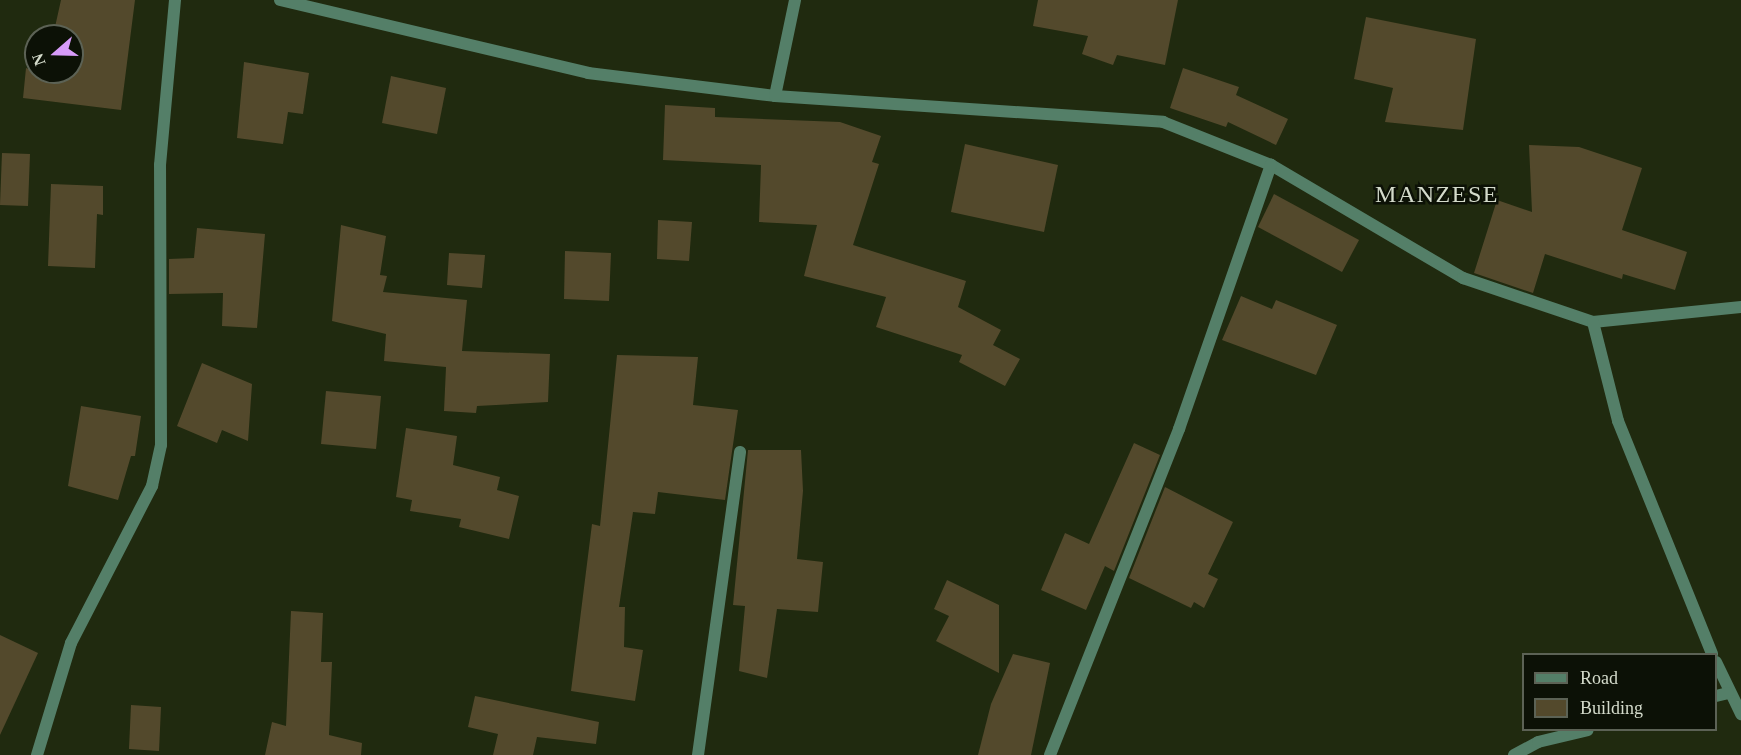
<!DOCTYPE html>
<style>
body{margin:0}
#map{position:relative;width:1741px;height:755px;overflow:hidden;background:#202a0f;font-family:Georgia,serif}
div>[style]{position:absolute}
.building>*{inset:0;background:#53492c}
.street>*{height:12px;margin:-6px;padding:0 6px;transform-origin:6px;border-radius:6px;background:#547f68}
span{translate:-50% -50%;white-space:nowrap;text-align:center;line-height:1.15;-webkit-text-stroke:5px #0c1106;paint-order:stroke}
.quarter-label{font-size:24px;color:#d4dbcb;letter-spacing:1.5px}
.legend{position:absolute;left:1522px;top:653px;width:195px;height:78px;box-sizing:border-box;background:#0c1106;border:2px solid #5c6255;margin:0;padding:8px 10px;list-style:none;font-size:18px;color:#d4dbcb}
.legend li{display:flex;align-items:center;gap:12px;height:30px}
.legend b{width:30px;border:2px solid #5c6255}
.north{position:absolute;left:24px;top:24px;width:60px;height:60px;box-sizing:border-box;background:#0c1106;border:2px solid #5c6255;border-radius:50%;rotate:250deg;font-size:16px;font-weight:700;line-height:24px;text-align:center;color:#d4dbcb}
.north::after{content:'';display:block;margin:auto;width:21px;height:27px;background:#d79bf9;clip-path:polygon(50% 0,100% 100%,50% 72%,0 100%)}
</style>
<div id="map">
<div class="building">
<div style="clip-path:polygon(61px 0,135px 0,121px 110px,23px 98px,26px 68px,36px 72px,72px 72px,72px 36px,53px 36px)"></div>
<div style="clip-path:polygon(1038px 0,1178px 0,1165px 65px,1117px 55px,1113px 65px,1082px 54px,1088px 36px,1033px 26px)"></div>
<div style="clip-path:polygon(1366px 17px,1476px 39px,1463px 130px,1385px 122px,1393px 88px,1354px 79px)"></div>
<div style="clip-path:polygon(244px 62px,309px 73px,303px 114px,288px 112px,283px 144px,237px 138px)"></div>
<div style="clip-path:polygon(1183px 68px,1239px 87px,1236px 95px,1288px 119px,1276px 145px,1228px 122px,1226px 127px,1170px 108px)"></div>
<div style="clip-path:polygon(391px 76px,446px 88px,437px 134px,382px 123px)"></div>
<div style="clip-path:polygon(665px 105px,715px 108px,715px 117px,840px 122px,881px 136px,872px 162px,879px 164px,853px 245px,966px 281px,958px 307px,1001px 330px,993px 345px,1020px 359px,1005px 386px,959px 362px,962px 355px,876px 327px,886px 297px,804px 276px,817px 225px,759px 222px,761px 165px,663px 160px)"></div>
<div style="clip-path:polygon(965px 144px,1058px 165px,1044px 232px,951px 212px)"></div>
<div style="clip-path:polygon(1529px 145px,1579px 147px,1642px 168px,1622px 230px,1687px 252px,1675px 290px,1623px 274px,1622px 279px,1545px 254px,1533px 293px,1474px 273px,1497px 200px,1532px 212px)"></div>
<div style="clip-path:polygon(2px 153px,30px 154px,28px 206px,0 205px)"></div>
<div style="clip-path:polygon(51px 184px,103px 186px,103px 215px,97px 214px,95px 268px,48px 266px)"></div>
<div style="clip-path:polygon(1274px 194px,1359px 240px,1342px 272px,1258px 227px)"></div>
<div style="clip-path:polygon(658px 220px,692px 222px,689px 261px,657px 259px)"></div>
<div style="clip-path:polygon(341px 225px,386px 236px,380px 275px,387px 276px,383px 292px,467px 300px,462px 351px,550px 354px,548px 402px,477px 406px,476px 413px,444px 411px,446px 367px,384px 361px,386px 334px,332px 321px)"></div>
<div style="clip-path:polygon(197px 228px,265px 234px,257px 328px,222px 326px,223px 293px,169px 294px,169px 259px,194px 258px)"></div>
<div style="clip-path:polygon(565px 251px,611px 253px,609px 301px,564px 299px)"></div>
<div style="clip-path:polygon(449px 253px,485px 255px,482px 288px,447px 285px)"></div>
<div style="clip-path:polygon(1241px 296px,1272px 309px,1276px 300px,1337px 325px,1316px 375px,1222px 340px)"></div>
<div style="clip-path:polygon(617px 355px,698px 357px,693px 405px,738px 410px,725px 500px,658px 492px,655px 514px,633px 512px,619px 607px,625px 607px,624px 647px,643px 650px,635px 701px,571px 691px,592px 524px,600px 526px)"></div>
<div style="clip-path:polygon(202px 363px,252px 384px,248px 441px,222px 430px,217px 443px,177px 426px)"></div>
<div style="clip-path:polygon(326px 391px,381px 396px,376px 449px,321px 444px)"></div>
<div style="clip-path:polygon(81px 406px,141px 416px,135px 456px,131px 456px,118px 500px,68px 486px)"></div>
<div style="clip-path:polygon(406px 428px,457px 436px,453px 465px,500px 477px,497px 490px,519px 496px,509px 539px,459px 527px,461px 519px,410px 511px,412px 500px,396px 497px)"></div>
<div style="clip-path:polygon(1134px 443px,1160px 455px,1114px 571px,1105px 566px,1086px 610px,1041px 590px,1065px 533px,1089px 544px)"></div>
<div style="clip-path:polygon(748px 450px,801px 450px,803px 491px,797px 559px,823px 562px,818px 612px,777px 609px,767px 678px,739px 671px,745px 606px,733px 605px)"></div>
<div style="clip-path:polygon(1165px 487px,1233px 522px,1208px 574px,1218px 579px,1204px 608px,1194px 602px,1191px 608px,1129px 578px)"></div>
<div style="clip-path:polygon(947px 580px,999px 605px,999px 673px,936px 641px,949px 616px,934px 609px)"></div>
<div style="clip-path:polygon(291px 611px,323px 613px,321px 662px,332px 662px,329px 735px,362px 743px,361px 755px,265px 755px,272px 722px,286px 726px)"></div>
<div style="clip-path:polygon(0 635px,38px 653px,0 735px)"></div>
<div style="clip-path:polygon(1013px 654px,1050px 663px,1031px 755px,978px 755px,991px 704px)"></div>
<div style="clip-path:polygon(475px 696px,599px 722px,596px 744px,537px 737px,533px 755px,493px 755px,498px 734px,468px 727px)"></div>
<div style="clip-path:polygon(131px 705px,161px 707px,159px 751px,129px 749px)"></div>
</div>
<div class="street">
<div style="left:280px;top:0;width:317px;rotate:13.3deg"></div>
<div style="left:588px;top:73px;width:188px;rotate:7deg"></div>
<div style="left:775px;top:96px;width:389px;rotate:3.8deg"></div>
<div style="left:1163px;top:122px;width:116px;rotate:21.7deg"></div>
<div style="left:1271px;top:165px;width:223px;rotate:30.5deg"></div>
<div style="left:1463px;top:278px;width:137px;rotate:18.7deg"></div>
<div style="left:1593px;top:322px;width:149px;rotate:-5.8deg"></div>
<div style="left:775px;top:96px;width:98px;rotate:-78.2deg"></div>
<div style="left:1593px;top:322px;width:102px;rotate:75.8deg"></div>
<div style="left:1618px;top:421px;width:251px;rotate:68deg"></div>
<div style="left:1716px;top:662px;width:58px;rotate:64.3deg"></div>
<div style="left:1716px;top:696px;width:12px;rotate:-14deg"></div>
<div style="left:37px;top:755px;width:117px;rotate:-73.1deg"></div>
<div style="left:71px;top:643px;width:177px;rotate:-62.7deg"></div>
<div style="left:152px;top:486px;width:42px;rotate:-77.6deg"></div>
<div style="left:161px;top:445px;width:280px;rotate:-90.2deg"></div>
<div style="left:160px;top:165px;width:166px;rotate:-84.8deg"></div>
<div style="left:698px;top:755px;width:306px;rotate:-82.1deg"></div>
<div style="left:1050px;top:755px;width:351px;rotate:-68.4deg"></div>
<div style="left:1179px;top:429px;width:280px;rotate:-70.8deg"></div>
<div style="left:1514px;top:755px;width:27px;rotate:-28deg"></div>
<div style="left:1538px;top:742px;width:51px;rotate:-13.5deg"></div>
</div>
<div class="quarter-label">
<span style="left:1437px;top:195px">MANZESE</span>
</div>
<ul class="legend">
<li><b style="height:8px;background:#547f68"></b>Road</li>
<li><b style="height:16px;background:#53492c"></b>Building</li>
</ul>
<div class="north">N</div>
</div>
